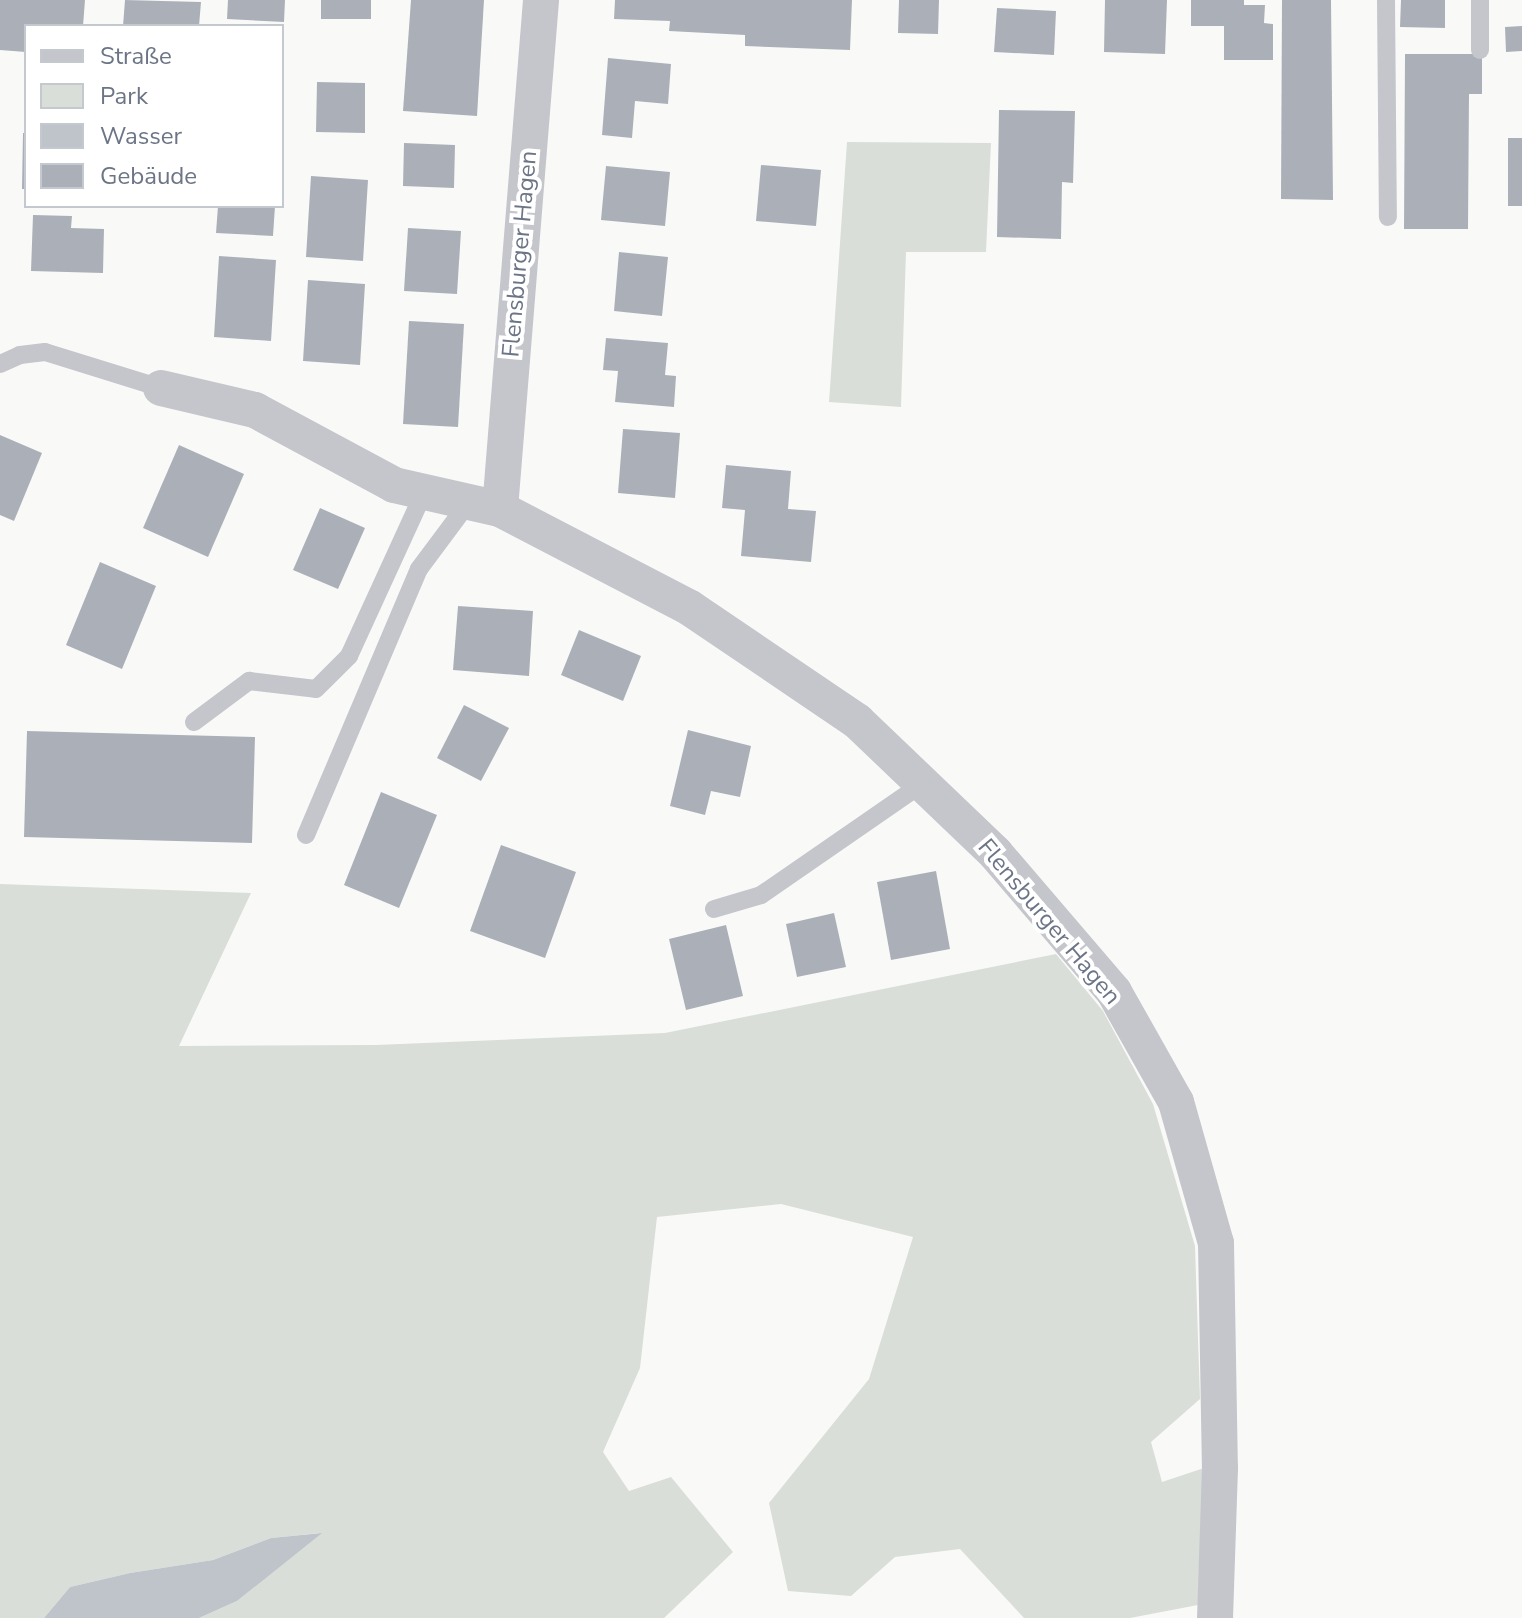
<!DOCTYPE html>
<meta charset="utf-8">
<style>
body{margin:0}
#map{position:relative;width:1522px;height:1618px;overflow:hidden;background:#f9faf8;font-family:"Nunito Sans",sans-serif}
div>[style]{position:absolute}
.green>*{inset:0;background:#d9ded8}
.water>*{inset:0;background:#bec4ca}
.building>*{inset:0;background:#abb0b8}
.service>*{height:18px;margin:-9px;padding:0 9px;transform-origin:9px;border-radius:9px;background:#c4c6cb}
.minor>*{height:36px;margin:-18px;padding:0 18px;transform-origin:18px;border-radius:18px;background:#c4c6cb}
span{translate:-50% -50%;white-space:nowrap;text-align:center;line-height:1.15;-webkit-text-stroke:8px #fff;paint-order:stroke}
.street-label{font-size:24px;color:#6c7586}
.legend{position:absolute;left:24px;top:24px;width:260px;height:184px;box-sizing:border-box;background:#fff;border:2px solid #c4c8cf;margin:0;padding:10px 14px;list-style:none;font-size:24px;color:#6c7586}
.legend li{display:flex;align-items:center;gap:16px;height:40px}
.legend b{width:40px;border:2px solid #c4c8cf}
</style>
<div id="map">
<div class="green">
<div style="clip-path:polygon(847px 142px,991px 143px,986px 252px,906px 252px,901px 407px,829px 402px)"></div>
<div style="clip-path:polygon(0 884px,251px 893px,179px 1046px,376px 1045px,665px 1033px,1056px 954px,1103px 1011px,1153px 1104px,1195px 1246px,1200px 1399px,1151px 1442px,1162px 1482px,1204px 1468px,1198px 1605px,1130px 1618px,1024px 1618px,960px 1549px,895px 1557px,851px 1596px,788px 1591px,769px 1503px,869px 1379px,913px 1237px,781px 1204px,657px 1217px,640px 1368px,603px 1452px,629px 1491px,671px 1477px,733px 1552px,664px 1618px,199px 1618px,237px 1601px,320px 1533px,271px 1538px,213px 1560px,130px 1573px,70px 1587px,44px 1618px,0 1618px)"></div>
</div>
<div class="water">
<div style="clip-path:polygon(322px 1533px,237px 1601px,199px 1618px,44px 1618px,70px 1587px,130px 1573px,213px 1560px,271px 1538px)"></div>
</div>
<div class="building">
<div style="clip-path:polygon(0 0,85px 0,83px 26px,26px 26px,26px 52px,0 50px)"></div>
<div style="clip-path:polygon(125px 0,201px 2px,199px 26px,123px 26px)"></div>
<div style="clip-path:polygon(228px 0,285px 0,284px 22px,227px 19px)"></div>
<div style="clip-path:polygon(321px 0,371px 0,371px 19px,321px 19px)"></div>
<div style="clip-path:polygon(411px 0,484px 0,477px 116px,403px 111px)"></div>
<div style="clip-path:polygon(615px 0,852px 0,850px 50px,745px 46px,745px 35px,669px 31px,670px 21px,614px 19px)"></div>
<div style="clip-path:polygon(899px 0,939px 0,938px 34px,898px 33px)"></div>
<div style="clip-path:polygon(1105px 0,1167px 0,1165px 54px,1104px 52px)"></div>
<div style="clip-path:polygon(1191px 0,1244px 0,1244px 5px,1265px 5px,1264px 23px,1273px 24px,1273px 60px,1224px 60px,1224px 26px,1191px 26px)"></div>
<div style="clip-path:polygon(1282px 0,1331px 0,1333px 200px,1281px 199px)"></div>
<div style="clip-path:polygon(1401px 0,1445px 0,1445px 28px,1400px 27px)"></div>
<div style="clip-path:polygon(997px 8px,1056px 11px,1054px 55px,994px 52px)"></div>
<div style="clip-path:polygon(1522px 26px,1522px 51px,1506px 52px,1505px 27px)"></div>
<div style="clip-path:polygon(1405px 54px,1482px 54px,1482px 94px,1469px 94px,1468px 229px,1404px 229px)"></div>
<div style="clip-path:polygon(608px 58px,671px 64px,668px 104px,635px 101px,632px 138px,602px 135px)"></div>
<div style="clip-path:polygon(317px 82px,365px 83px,365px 133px,316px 132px)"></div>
<div style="clip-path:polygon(999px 110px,1075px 111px,1073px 183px,1062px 182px,1061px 239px,997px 237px)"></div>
<div style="clip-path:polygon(23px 133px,26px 133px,26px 189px,22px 189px)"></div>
<div style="clip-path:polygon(1508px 138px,1522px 138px,1522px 206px,1508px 206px)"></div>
<div style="clip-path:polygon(404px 143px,455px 145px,454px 188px,403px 186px)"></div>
<div style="clip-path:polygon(761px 165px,821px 170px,816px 226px,756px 221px)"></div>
<div style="clip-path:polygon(606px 166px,670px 172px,665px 226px,601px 220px)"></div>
<div style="clip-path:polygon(311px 176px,368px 180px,363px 261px,306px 257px)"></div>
<div style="clip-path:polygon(218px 206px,275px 206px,273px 236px,216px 233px)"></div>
<div style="clip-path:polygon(33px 215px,72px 216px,71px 228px,104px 229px,103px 273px,31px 271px)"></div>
<div style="clip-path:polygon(408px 228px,461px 231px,457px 294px,404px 291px)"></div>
<div style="clip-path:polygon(619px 252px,668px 257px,662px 316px,614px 311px)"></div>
<div style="clip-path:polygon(219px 256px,276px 260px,271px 341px,214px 337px)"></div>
<div style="clip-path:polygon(308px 280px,365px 284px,360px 365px,303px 361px)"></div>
<div style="clip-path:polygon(409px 321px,464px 324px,458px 427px,403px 424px)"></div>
<div style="clip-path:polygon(606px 338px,668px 343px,665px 375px,676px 376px,674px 407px,615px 402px,618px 371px,603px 370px)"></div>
<div style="clip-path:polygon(623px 429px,680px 433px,675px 498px,618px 493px)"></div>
<div style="clip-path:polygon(0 435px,42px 453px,14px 521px,0 515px)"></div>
<div style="clip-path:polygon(179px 445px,244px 474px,208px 557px,143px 528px)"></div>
<div style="clip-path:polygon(726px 465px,791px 471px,788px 509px,816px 511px,811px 562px,741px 556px,745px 510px,722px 508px)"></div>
<div style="clip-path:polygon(320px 508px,365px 528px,338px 589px,293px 570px)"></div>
<div style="clip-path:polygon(100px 562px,156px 586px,122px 669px,66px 645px)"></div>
<div style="clip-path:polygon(458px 606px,533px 611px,529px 676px,453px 670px)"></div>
<div style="clip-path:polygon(579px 630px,641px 656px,623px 701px,561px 675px)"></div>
<div style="clip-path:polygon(464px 705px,509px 728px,481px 781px,437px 758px)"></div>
<div style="clip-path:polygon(688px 730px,751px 746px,740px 797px,711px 791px,705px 815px,670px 806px)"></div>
<div style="clip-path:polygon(27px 731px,255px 737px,252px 843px,24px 837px)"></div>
<div style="clip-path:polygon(381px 792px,437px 815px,399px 908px,344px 885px)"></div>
<div style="clip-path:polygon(501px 845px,576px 872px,545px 958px,470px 931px)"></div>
<div style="clip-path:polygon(936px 871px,950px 949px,891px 960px,877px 882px)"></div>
<div style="clip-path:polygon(834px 913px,846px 967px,797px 977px,786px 924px)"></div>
<div style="clip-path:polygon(726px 925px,743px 996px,686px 1010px,669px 939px)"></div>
</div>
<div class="service">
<div style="left:1386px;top:0;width:217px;rotate:89.5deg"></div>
<div style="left:1480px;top:50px;width:50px;rotate:-90deg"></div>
<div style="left:0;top:364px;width:22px;rotate:-24deg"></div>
<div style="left:20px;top:355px;width:25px;rotate:-7deg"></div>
<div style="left:45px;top:352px;width:121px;rotate:17.2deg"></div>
<div style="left:194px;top:722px;width:69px;rotate:-36.7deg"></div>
<div style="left:249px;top:681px;width:67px;rotate:6.8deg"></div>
<div style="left:316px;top:689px;width:47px;rotate:-45deg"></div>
<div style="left:349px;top:656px;width:180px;rotate:-65.4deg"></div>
<div style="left:306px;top:835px;width:289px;rotate:-67deg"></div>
<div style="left:419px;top:569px;width:84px;rotate:-53.3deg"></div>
<div style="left:714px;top:909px;width:49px;rotate:-16.6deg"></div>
<div style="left:761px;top:895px;width:196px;rotate:-34.6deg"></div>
</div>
<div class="minor">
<div style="left:161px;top:388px;width:97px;rotate:13.2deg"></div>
<div style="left:255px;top:410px;width:158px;rotate:28.3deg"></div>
<div style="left:394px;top:485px;width:109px;rotate:12.8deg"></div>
<div style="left:500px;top:509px;width:214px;rotate:27.5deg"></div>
<div style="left:690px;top:608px;width:202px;rotate:34.1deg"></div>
<div style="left:857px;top:721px;width:191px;rotate:43.7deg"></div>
<div style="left:995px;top:853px;width:183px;rotate:49.4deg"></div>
<div style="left:1114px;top:992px;width:126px;rotate:60.6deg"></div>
<div style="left:1176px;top:1102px;width:147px;rotate:74.2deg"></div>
<div style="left:1216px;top:1243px;width:225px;rotate:89deg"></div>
<div style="left:1220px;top:1468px;width:150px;rotate:91.9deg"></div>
<div style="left:500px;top:509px;width:511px;rotate:-85.39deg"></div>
</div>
<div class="street-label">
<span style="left:520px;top:254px;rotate:-85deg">Flensburger Hagen</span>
<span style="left:1049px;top:922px;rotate:50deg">Flensburger Hagen</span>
</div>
<ul class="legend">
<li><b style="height:10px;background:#c4c6cb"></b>Straße</li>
<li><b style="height:22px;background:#d9ded8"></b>Park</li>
<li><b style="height:22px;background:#bec4ca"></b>Wasser</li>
<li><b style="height:22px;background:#abb0b8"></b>Gebäude</li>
</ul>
</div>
